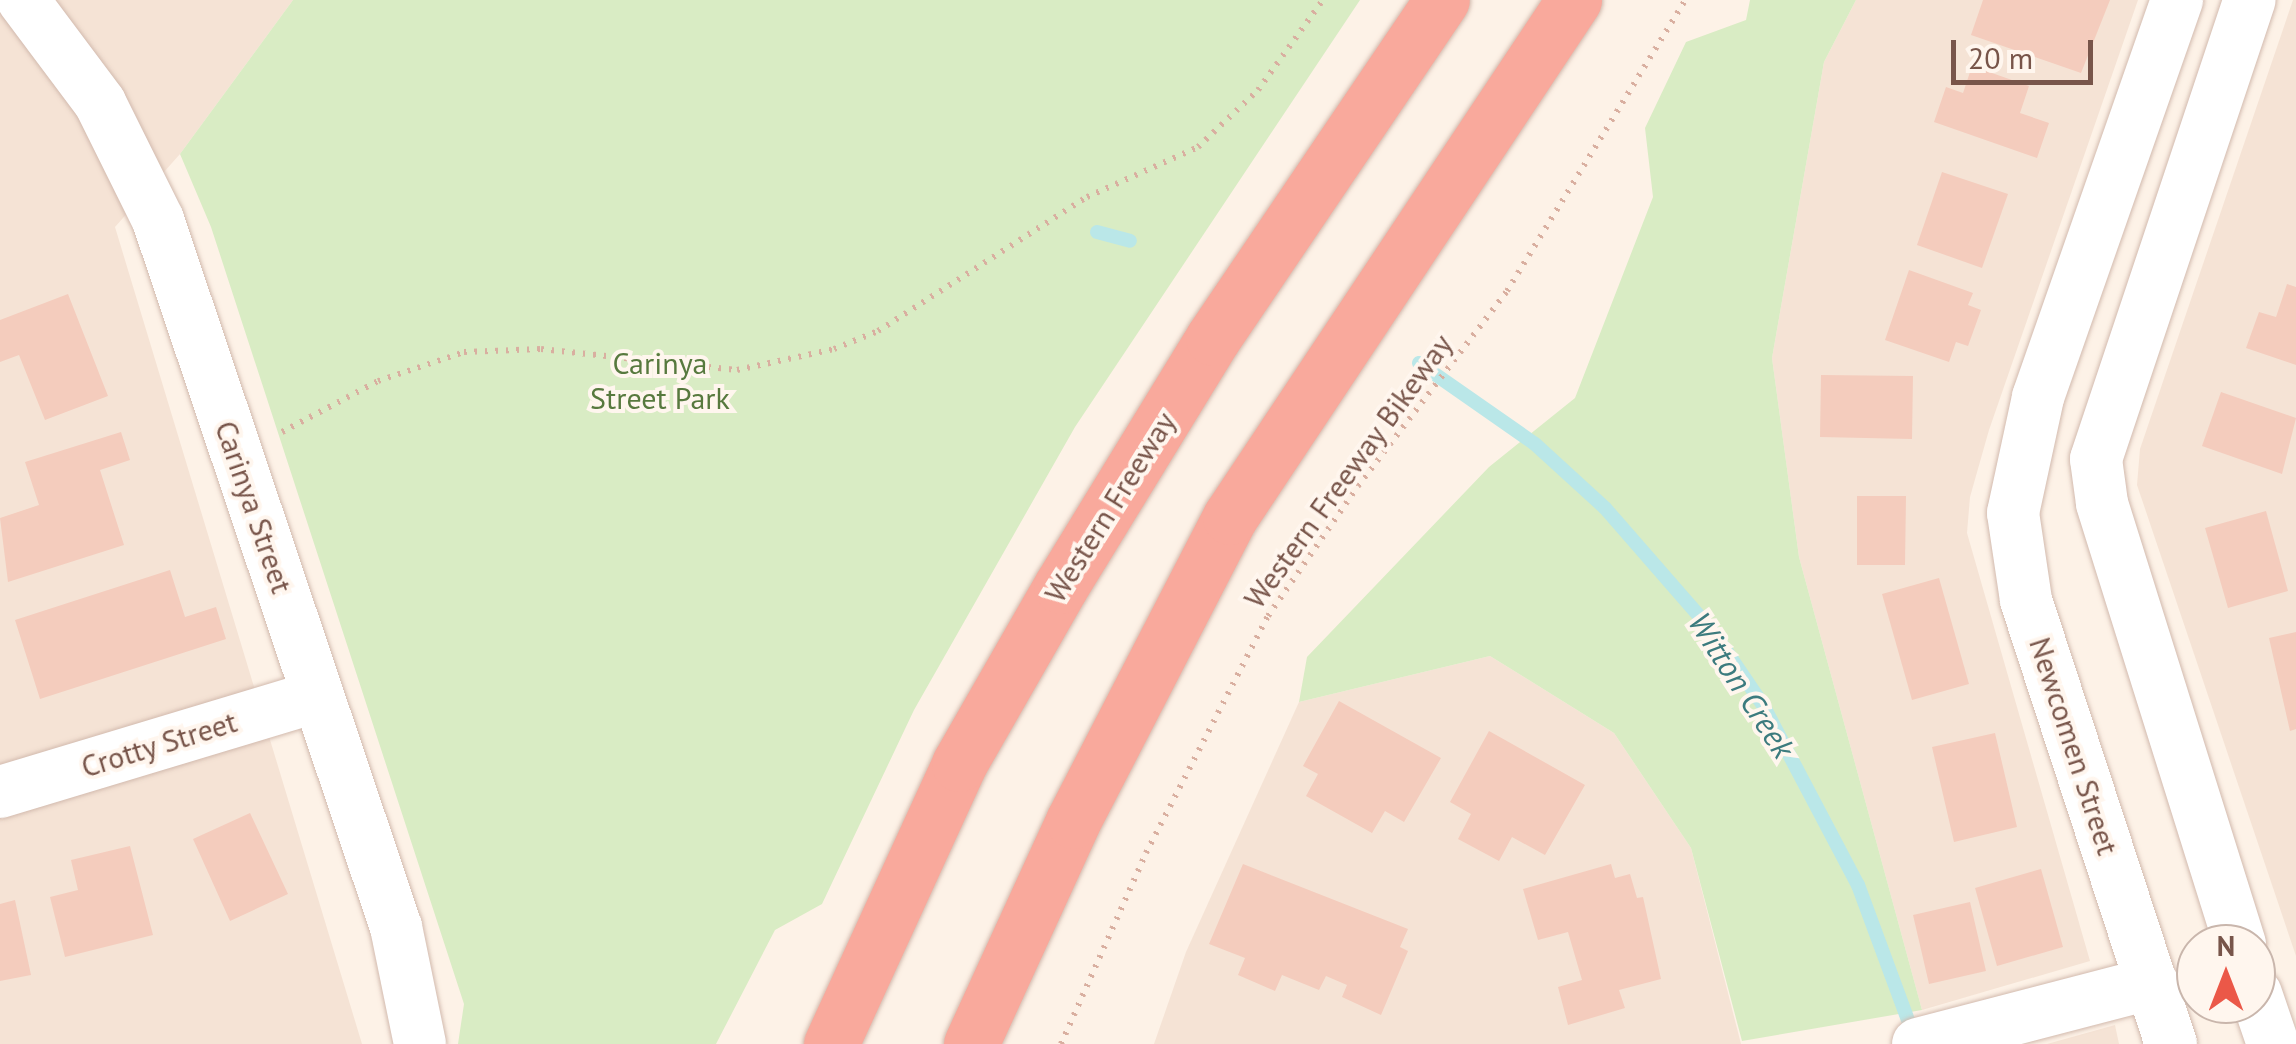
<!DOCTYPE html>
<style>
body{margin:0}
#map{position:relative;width:2296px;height:1044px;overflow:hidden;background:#fdf2e7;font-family:"PT Sans",sans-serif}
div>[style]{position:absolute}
.residential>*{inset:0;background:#f5e3d5}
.green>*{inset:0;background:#d9ecc4}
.stream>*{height:14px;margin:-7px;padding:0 7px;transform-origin:7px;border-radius:7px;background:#bae7e8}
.building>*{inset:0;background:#f4ccbd}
.path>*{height:6px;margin-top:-3px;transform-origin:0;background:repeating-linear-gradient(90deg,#d9afa0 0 2.5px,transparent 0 10.5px)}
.roads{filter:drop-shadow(0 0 2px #d2baae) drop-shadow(0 0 2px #d2baae)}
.minor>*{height:52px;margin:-26px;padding:0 26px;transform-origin:26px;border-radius:26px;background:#fff}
.highway>*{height:55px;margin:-27.5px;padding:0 27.5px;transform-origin:27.5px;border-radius:27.5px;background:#f9a99c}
span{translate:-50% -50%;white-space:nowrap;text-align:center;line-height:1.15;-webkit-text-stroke:8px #fff6ee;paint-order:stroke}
.park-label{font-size:30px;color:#57793e}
.street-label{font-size:30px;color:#78554a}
.water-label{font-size:32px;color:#3c7b7e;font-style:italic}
.north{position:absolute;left:2176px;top:924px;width:100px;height:100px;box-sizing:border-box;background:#fff6ee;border:2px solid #c9b6ac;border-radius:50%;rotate:0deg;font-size:28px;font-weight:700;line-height:40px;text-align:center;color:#78554a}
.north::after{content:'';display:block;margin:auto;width:35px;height:45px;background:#eb5848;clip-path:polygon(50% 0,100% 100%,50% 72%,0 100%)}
.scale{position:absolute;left:1951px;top:40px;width:142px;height:45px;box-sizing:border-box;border:5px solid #78554a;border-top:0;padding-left:12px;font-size:30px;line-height:35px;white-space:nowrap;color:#78554a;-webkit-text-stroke:8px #fff6ee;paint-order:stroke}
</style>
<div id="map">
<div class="residential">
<div style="clip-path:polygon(0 0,293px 0,180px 154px,115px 227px,362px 1044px,0 1044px)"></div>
<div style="clip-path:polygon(1856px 0,2138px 0,1989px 430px,1970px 497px,1967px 533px,2090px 961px,1922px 1010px,1799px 557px,1772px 358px,1824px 62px)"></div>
<div style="clip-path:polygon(2293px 0,2296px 0,2296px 956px,2137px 485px,2140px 449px)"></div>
<div style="clip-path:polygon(1490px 656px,1614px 733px,1691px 848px,1741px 1044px,1154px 1044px,1186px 952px,1299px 702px)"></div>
<div style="clip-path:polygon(2115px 1025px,2119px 1044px,2047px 1044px)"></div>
</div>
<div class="green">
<div style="clip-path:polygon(293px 0,1360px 0,1075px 427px,914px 710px,822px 904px,775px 930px,716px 1044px,458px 1044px,464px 1004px,211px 227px,180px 154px)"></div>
<div style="clip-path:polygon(1750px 0,1856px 0,1824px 62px,1772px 358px,1799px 557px,1922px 1010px,1742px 1041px,1691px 848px,1614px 733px,1490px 656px,1299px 702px,1307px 657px,1489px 467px,1575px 398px,1653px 197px,1645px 128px,1686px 42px,1746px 20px)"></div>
</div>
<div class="stream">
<div style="left:1097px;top:232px;width:34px;rotate:15deg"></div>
<div style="left:1419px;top:363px;width:141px;rotate:34.9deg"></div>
<div style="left:1535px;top:444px;width:95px;rotate:42.4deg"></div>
<div style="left:1605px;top:508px;width:166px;rotate:48.9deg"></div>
<div style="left:1714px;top:633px;width:87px;rotate:55.8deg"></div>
<div style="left:1763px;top:705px;width:204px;rotate:62.2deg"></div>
<div style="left:1858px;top:885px;width:161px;rotate:69.7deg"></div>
</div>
<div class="building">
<div style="clip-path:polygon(1983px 0,2110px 0,2081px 73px,1971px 35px)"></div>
<div style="clip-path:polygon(1972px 66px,2029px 86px,2020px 113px,2049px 123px,2037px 158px,1934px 122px,1946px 87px,1963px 93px)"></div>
<div style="clip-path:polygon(1942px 172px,2008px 194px,1982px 268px,1917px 245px)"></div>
<div style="clip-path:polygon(1909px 270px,1973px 293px,1968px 305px,1981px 310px,1968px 346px,1956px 342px,1949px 362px,1885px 340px)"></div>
<div style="clip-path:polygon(2287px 284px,2296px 287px,2296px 365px,2246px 348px,2259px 312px,2276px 317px)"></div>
<div style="clip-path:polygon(68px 294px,108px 396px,45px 420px,19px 355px,0 362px,0 320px)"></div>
<div style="clip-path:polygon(1821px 375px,1913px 376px,1912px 439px,1820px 437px)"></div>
<div style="clip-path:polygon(2221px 392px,2296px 418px,2282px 474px,2202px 446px)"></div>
<div style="clip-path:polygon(121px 432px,130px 460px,100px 470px,124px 545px,8px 582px,0 518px,39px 505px,25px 462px)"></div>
<div style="clip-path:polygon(1857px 496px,1906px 496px,1905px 565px,1857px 565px)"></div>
<div style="clip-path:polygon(2266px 511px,2288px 591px,2228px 608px,2205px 528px)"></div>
<div style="clip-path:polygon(170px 570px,185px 617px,216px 607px,226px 639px,40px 699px,15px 620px)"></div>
<div style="clip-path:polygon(1939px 578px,1969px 684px,1912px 700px,1882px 594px)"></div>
<div style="clip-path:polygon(2296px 632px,2296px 729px,2290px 731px,2269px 638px)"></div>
<div style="clip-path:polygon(1339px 701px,1441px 758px,1404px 822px,1385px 811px,1372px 833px,1306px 796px,1318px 774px,1303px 766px)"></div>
<div style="clip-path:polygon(1489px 731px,1585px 785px,1545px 855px,1512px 837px,1499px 861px,1458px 839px,1471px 814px,1450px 802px)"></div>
<div style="clip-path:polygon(1995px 733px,2017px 827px,1954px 842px,1932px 747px)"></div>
<div style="clip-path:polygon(250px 813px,288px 894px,230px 921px,193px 839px)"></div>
<div style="clip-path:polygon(130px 846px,153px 935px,65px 957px,50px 897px,78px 890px,71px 860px)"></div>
<div style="clip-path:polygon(1243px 864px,1408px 929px,1400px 947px,1408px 951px,1381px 1015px,1342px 997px,1347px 985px,1326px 976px,1319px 990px,1282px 975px,1275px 991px,1238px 975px,1245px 958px,1209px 944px)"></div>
<div style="clip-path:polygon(1611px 864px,1615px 878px,1630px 874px,1637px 898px,1643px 897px,1661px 979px,1619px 990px,1625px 1008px,1568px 1025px,1558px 987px,1582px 980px,1568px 932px,1538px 940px,1523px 889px)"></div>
<div style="clip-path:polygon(2041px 869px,2063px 947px,1997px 966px,1975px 888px)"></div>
<div style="clip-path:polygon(15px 900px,31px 975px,0 981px,0 904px)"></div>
<div style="clip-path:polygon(1970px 902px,1986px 971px,1929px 984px,1913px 915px)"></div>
</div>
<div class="path">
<div style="left:282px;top:432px;width:109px;rotate:-28deg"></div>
<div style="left:378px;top:381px;width:91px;rotate:-18.6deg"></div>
<div style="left:464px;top:352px;width:77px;rotate:-2.2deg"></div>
<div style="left:541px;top:349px;width:197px;rotate:6.1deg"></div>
<div style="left:737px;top:370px;width:99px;rotate:-12.2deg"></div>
<div style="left:834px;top:349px;width:48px;rotate:-22.2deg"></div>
<div style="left:878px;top:331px;width:248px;rotate:-32.7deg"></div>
<div style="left:1087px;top:197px;width:122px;rotate:-24.2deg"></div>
<div style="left:1198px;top:147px;width:83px;rotate:-43.5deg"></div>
<div style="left:1258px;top:90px;width:111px;rotate:-54.2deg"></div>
<div style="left:1061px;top:1044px;width:209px;rotate:-66deg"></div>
<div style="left:1146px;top:853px;width:267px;rotate:-62.8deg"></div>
<div style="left:1268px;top:616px;width:158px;rotate:-55.3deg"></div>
<div style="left:1358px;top:486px;width:245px;rotate:-52.6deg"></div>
<div style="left:1507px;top:291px;width:341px;rotate:-58.5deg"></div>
</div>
<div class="roads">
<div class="minor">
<div style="left:23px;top:0;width:129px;rotate:53.2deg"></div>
<div style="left:100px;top:103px;width:131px;rotate:63.6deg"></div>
<div style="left:158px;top:220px;width:746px;rotate:71.4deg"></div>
<div style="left:396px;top:927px;width:119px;rotate:78.4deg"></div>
<div style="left:0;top:792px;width:332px;rotate:-16.8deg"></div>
<div style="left:2240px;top:944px;width:462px;rotate:-107.4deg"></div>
<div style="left:2102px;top:503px;width:44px;rotate:-97.8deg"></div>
<div style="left:2096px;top:459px;width:484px;rotate:-71.5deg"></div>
<div style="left:2256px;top:994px;width:53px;rotate:71.2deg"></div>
<div style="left:1918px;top:1044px;width:242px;rotate:-14.6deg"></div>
<div style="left:2171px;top:1044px;width:467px;rotate:-108.1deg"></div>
<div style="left:2026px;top:600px;width:88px;rotate:-98.5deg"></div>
<div style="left:2013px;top:513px;width:119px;rotate:-77.8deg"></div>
<div style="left:2038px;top:397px;width:421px;rotate:-70.7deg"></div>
</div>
<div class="highway">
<div style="left:831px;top:1044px;width:308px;rotate:-65.4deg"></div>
<div style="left:959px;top:764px;width:205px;rotate:-60.2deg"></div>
<div style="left:1061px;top:586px;width:291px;rotate:-58.5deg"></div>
<div style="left:1213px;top:338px;width:408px;rotate:-55.9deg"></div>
<div style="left:971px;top:1044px;width:245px;rotate:-65.4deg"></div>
<div style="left:1073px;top:821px;width:342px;rotate:-62.7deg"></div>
<div style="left:1230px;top:517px;width:621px;rotate:-56.36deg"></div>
</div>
</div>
<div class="park-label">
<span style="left:660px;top:380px">Carinya<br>Street Park</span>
</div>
<div class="street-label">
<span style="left:1348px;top:471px;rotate:-54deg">Western Freeway Bikeway</span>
<span style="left:254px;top:507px;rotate:71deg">Carinya Street</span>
<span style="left:1110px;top:507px;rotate:-58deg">Western Freeway</span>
<span style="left:159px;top:744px;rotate:-17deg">Crotty Street</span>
<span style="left:2074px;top:746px;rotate:72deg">Newcomen Street</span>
</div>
<div class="water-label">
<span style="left:1742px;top:685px;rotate:57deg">Witton Creek</span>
</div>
<div class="north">N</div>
<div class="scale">20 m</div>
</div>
